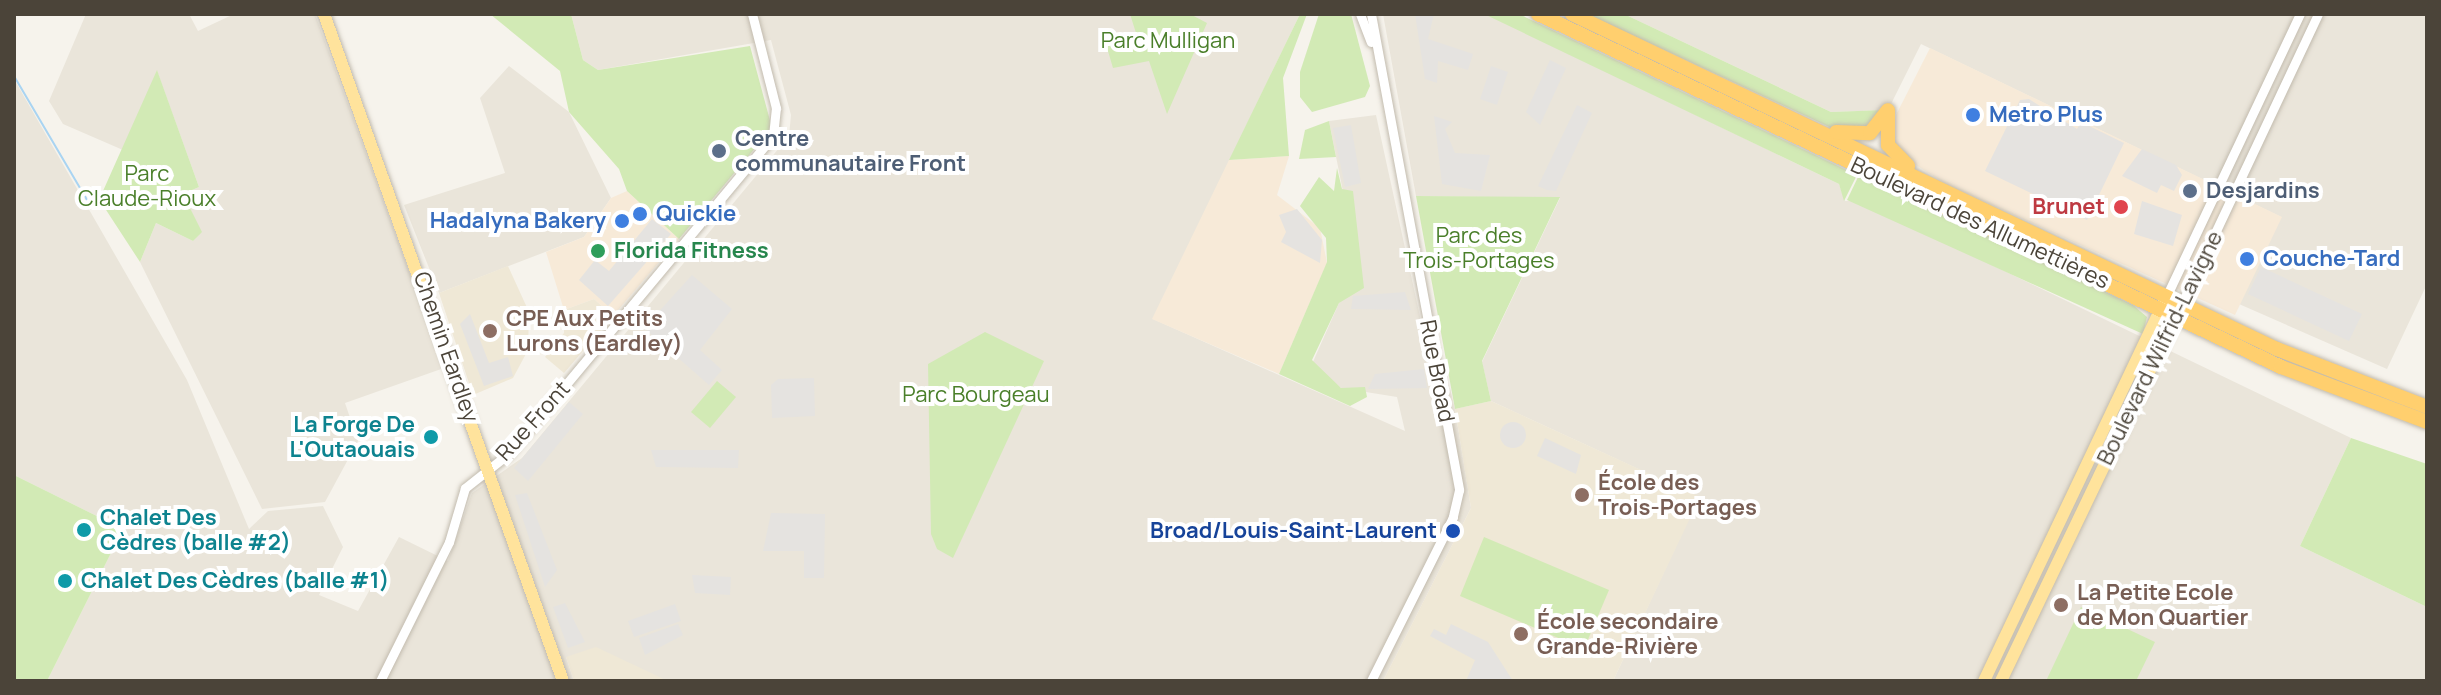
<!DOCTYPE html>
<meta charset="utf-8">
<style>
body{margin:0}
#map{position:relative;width:2441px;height:695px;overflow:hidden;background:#f6f3ec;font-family:Manrope,sans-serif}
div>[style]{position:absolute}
.residential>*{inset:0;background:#eae5da}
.commercial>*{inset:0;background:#f7ead8}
.education>*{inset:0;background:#efe8d6}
.green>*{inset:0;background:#d2eab5}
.parking>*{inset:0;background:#e5e3e0}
.round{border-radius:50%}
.stream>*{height:2px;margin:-1px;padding:0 1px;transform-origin:1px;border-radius:1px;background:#a9d4f2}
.roads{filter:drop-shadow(0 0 2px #c2bbae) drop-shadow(0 0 2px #c2bbae)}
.minor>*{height:9px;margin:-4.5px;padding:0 4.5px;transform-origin:4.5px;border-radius:4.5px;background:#fff}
.major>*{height:12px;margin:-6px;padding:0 6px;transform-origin:6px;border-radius:6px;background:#ffe39c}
.highway>*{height:14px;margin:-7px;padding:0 7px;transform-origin:7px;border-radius:7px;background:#ffcf6e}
.dots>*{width:22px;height:22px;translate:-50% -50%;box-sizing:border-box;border:4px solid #fff;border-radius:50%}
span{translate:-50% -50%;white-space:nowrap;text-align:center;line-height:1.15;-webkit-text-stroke:8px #fff;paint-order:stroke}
.park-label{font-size:22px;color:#4a7f2a}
.shop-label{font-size:22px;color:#366cbe;font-weight:700}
.left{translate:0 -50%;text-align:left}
.right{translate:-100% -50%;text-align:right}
.service-label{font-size:22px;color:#4e5e75;font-weight:700}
.health-label{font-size:22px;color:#be3a42;font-weight:700}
.street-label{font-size:22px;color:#4b4439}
.leisure-label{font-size:22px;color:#27864d;font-weight:700}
.education-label{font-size:22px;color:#785e54;font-weight:700}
.culture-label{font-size:22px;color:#0d838f;font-weight:700}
.transit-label{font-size:22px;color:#164399;font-weight:700}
.frame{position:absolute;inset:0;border:16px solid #4b4439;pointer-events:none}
</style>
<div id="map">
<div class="residential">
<div style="clip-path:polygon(86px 14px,189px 14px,198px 31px,234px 14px,315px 14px,444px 368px,345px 403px,358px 441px,325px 502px,262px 509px,140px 262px,156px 223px,193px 241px,201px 232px,183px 194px,199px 187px,157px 71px,123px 150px,63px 124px,49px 101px)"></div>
<div style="clip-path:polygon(571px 14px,1300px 14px,1153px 319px,1405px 431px,1397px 397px,1341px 388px,1312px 364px,1339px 303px,1360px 278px,1329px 121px,1376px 115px,1436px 390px,1450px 388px,1455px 409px,1471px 508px,1383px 681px,668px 681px,566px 657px,574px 681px,47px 681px,123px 529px,14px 475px,14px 79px,187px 380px,249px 529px,268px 511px,323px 506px,343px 547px,319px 595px,358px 611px,399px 537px,448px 561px,472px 493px,522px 458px,789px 136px,791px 115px,771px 40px,598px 70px,583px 60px)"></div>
<div style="clip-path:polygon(1383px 14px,1490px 16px,1839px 184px,1845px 201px,1859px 201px,2351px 438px,2300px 546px,2427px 607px,2427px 681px,1613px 681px,1699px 497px,1491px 401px,1482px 362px,1560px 198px,1416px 196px)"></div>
<div style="clip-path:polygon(1624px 14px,2427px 14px,2427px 284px,2387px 369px,2239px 304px,2281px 217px,1921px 44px,1888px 110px,1831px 112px)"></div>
<div style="clip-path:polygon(509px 66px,569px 112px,611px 198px,584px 237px,439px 293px,404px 205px,505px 173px,480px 98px)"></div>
</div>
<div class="commercial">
<div style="clip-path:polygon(1930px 48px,2282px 217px,2235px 315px,1948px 185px,1903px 157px,1892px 135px,1896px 115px)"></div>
<div style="clip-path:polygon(1289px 156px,1277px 195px,1320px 228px,1327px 263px,1279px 374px,1152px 319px,1229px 160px)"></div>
<div style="clip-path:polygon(627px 191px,679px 239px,613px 316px,594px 299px,564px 310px,546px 252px,584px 237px,611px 198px)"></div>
</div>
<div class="education">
<div style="clip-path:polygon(508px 266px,529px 312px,528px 350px,513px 378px,473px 395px,439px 293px)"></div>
<div style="clip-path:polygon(594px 299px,613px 316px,564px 373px,545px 357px,564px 333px,564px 310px)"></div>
<div style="clip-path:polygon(1491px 401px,1700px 497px,1613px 681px,1383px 681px,1471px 508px,1455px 409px)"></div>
<div style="clip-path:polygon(596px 647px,668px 681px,574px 681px,566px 657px)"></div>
</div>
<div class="green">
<div style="clip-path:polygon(490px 14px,571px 14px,583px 60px,598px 70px,750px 46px,772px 128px,679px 239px,627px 191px,619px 169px,569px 112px,560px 71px)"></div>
<div style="clip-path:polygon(1130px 14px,1190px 14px,1207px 23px,1167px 114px,1149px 61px,1113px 68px,1105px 41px,1136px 33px)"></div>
<div style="clip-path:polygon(1300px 14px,1307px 14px,1283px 78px,1289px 156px,1229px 160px)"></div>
<div style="clip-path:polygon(1319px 14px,1351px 14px,1370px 86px,1365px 97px,1312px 112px,1300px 97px,1300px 72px)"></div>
<div style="clip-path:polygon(1484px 14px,1519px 14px,1857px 175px,1844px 201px,1839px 184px)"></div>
<div style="clip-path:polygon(1587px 14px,1624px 14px,1831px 112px,1884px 110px,1875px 127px,1840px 132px)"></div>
<div style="clip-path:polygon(157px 70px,199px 187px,183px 194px,202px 232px,193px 241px,156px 223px,140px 262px,95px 193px,103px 191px)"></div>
<div style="clip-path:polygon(1329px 121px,1336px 157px,1299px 159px,1305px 130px)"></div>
<div style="clip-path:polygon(1337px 168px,1342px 189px,1353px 191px,1364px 288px,1339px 303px,1312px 360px,1341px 388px,1365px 387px,1367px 397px,1350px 406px,1279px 374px,1327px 262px,1326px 238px,1300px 206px,1319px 177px,1334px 191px)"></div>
<div style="clip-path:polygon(1859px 175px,2133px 305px,2147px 317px,2143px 334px,1847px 200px)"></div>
<div style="clip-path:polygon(1416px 196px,1560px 197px,1482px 361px,1491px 401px,1455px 409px)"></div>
<div style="clip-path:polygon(985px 332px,1044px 361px,953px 558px,937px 549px,931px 534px,928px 364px)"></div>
<div style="clip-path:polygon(717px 381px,736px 397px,710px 428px,691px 412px)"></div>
<div style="clip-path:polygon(2351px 438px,2427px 464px,2427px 607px,2300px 546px)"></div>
<div style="clip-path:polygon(14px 475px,123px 529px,47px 681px,14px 681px)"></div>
<div style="clip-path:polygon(1484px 537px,1609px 590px,1584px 649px,1460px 596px)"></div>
<div style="clip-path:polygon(2081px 607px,2155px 642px,2136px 681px,2046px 681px)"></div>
</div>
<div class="parking">
<div style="clip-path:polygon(1415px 14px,1434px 14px,1428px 39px,1473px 54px,1468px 70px,1438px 61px,1437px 83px,1425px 79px)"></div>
<div style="clip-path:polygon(1550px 60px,1566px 68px,1540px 125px,1526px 112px)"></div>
<div style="clip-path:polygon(1491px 66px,1508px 72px,1497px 105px,1480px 99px)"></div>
<div style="clip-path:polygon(2029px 99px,2077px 129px,2081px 122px,2124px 143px,2087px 220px,1985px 171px,2020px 100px)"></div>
<div style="clip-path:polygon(1577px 105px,1592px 113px,1556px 191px,1547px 190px,1538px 186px)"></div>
<div style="clip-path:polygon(1434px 116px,1452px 122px,1445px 129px,1455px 153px,1490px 155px,1481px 191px,1442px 184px)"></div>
<div style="clip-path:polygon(1351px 125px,1361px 183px,1345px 187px,1333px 128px)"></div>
<div style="clip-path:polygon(2142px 149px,2176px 165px,2182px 175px,2174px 191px,2161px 185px,2157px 193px,2122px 176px)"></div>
<div style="clip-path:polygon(2142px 201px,2182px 215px,2173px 246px,2134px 234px)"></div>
<div style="clip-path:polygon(1297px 209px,1322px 240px,1320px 263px,1281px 242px,1286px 232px,1279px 215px)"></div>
<div style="clip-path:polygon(652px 219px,671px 234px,608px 306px,579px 280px,595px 260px,609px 271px)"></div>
<div style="clip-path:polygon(2261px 267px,2362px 314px,2349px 341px,2248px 294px)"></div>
<div style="clip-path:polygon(692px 275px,732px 309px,700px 350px,722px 370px,709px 385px,644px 328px)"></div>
<div style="clip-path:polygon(1405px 292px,1411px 310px,1351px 309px,1353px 296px)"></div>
<div style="clip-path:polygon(470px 314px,489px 363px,508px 357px,513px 376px,484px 386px,460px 324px)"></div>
<div style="clip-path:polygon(1424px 369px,1427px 388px,1368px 389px,1375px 374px)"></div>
<div style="clip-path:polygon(814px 378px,815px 416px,772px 418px,771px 385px,778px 379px)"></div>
<div style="clip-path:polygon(569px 402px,583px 414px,528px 481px,514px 468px)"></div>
<div class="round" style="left:1500px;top:422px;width:26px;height:26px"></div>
<div style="clip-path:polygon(1545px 438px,1581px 455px,1576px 474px,1537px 456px)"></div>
<div style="clip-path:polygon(651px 450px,739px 450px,738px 468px,656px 467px)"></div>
<div style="clip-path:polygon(527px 493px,557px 570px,545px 587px,515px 495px)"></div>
<div style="clip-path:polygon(771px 513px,825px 514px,824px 578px,804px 578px,804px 551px,763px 551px)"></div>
<div style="clip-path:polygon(692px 575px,731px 577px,730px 595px,695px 593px)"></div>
<div style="clip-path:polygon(565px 603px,585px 642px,568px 648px,553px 607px)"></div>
<div style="clip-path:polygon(675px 604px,681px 621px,634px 637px,628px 621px)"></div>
<div style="clip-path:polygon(678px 624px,683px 635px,645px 655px,639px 638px)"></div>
<div style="clip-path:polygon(1451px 624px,1488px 642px,1513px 681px,1466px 681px,1475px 660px,1430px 636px,1434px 629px,1446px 635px)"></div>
</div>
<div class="stream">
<div style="left:14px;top:76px;width:144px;rotate:59.5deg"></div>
</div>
<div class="roads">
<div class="minor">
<div style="left:1360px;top:14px;width:30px;rotate:69deg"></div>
<div style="left:1371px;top:14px;width:484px;rotate:79.5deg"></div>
<div style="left:1459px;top:490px;width:28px;rotate:103deg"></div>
<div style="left:1453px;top:517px;width:183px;rotate:116.6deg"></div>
<div style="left:2167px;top:295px;width:311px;rotate:-64.7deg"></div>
<div style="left:2182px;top:303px;width:319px;rotate:-64.8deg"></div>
<div style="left:380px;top:681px;width:155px;rotate:-63.6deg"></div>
<div style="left:449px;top:542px;width:56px;rotate:-73.5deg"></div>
<div style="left:465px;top:488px;width:55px;rotate:-38.3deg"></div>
<div style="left:508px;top:454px;width:414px;rotate:-50.2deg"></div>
<div style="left:773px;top:136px;width:28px;rotate:-84deg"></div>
<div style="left:776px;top:108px;width:97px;rotate:-104.3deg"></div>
</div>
<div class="major">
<div style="left:324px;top:14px;width:709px;rotate:70.29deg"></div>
<div style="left:1984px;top:681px;width:420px;rotate:-64.6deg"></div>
<div style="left:2001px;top:681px;width:412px;rotate:-64.4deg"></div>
</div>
<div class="highway">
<div style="left:1538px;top:14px;width:823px;rotate:25.41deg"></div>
<div style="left:2281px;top:367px;width:156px;rotate:20.6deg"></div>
<div style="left:1572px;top:14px;width:781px;rotate:25.42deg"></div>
<div style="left:2277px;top:349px;width:161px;rotate:21.1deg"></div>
<div style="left:1888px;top:111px;width:34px;rotate:90deg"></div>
<div style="left:1888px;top:145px;width:29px;rotate:46deg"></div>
<div style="left:1836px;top:132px;width:34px;rotate:2deg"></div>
<div style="left:1870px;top:133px;width:29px;rotate:-52deg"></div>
</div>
</div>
<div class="dots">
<div style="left:1973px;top:115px;background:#3f7fe0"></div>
<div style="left:719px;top:151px;background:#5c6f8a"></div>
<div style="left:2190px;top:191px;background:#5c6f8a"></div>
<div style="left:2121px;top:207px;background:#e0444e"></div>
<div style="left:640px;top:214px;background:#3f7fe0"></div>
<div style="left:622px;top:221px;background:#3f7fe0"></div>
<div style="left:598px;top:251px;background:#2e9e5b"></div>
<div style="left:2247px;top:259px;background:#3f7fe0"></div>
<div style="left:490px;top:331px;background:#8d6e63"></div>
<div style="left:431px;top:437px;background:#0f9aa8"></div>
<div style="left:1582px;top:495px;background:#8d6e63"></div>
<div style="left:84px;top:530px;background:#0f9aa8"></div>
<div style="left:1453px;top:531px;background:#1a4fb4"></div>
<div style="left:65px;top:581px;background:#0f9aa8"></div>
<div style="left:2061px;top:605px;background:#8d6e63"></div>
<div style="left:1521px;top:634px;background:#8d6e63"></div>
</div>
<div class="park-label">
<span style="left:1168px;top:41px">Parc Mulligan</span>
<span style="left:147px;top:186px">Parc<br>Claude-Rioux</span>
<span style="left:1479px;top:248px">Parc des<br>Trois-Portages</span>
<span style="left:976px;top:395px">Parc Bourgeau</span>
</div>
<div class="shop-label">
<span class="left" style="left:1989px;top:115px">Metro Plus</span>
<span class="left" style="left:656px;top:214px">Quickie</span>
<span class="right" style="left:606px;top:221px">Hadalyna Bakery</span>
<span class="left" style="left:2263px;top:259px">Couche-Tard</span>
</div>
<div class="service-label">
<span class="left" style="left:735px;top:151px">Centre<br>communautaire Front</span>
<span class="left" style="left:2206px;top:191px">Desjardins</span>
</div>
<div class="health-label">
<span class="right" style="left:2105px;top:207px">Brunet</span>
</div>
<div class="street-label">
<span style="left:1980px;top:223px;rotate:25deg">Boulevard des Allumettières</span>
<span style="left:446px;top:347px;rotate:71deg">Chemin Eardley</span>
<span style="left:2160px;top:348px;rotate:-64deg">Boulevard Wilfrid-Lavigne</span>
<span style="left:1437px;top:371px;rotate:79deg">Rue Broad</span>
<span style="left:533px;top:421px;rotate:-48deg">Rue Front</span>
</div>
<div class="leisure-label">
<span class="left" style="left:614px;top:251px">Florida Fitness</span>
</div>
<div class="education-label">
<span class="left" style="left:506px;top:331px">CPE Aux Petits<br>Lurons (Eardley)</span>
<span class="left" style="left:1598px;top:495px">École des<br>Trois-Portages</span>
<span class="left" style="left:2077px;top:605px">La Petite Ecole<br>de Mon Quartier</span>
<span class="left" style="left:1537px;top:634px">École secondaire<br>Grande-Rivière</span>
</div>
<div class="culture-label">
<span class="right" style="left:415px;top:437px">La Forge De<br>L'Outaouais</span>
<span class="left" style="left:100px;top:530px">Chalet Des<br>Cèdres (balle #2)</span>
<span class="left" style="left:81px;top:581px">Chalet Des Cèdres (balle #1)</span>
</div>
<div class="transit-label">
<span class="right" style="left:1437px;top:531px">Broad/Louis-Saint-Laurent</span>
</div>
<div class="frame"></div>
</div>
